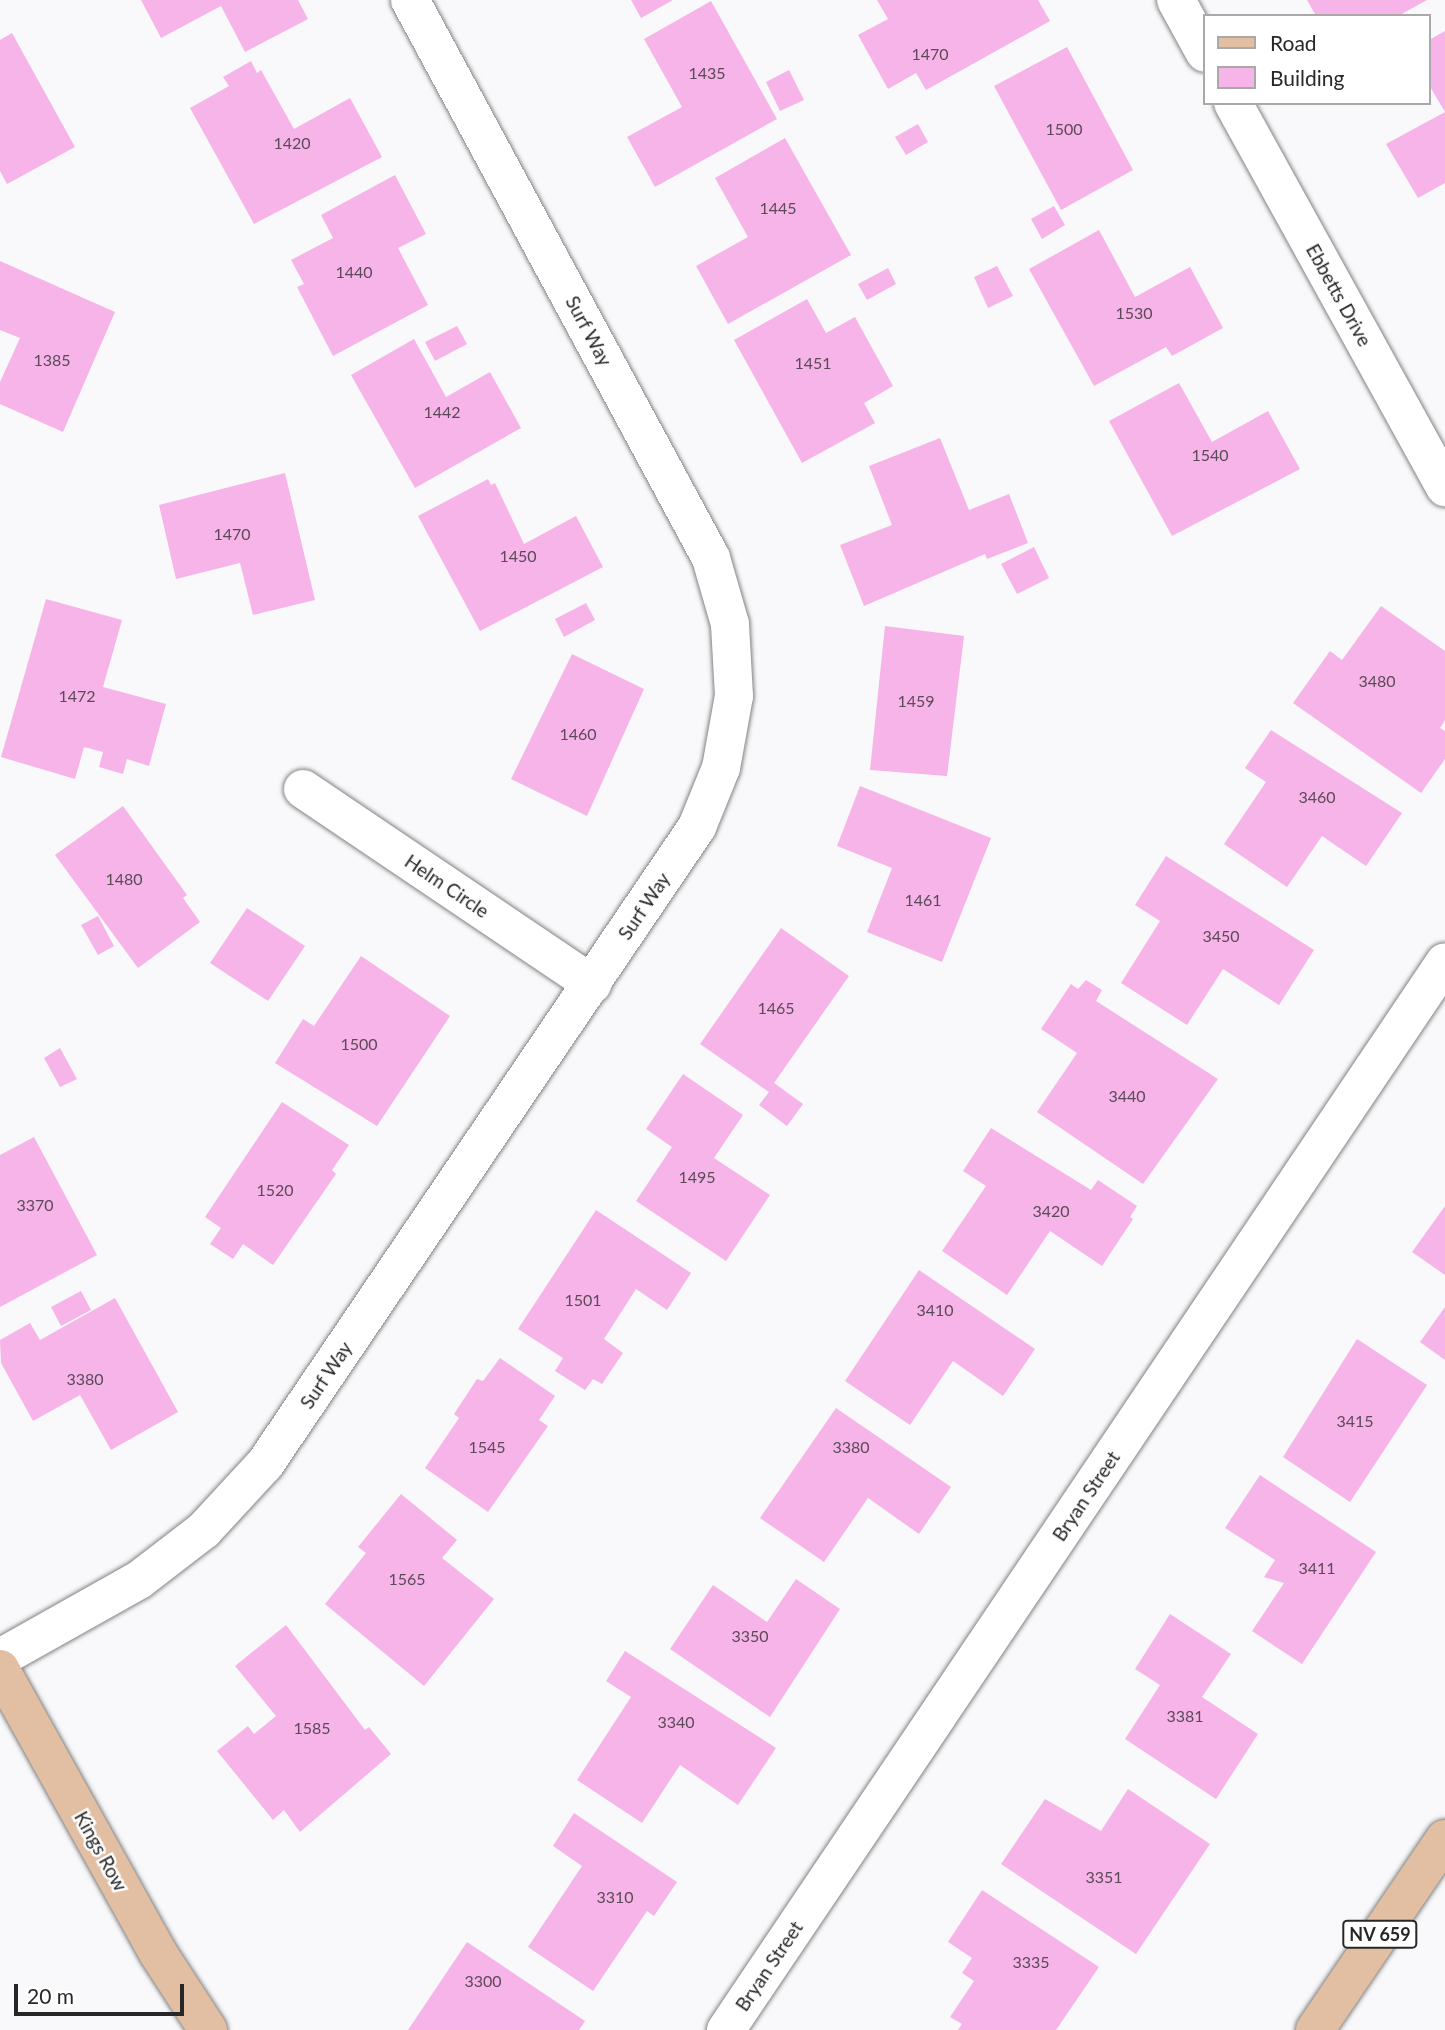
<!DOCTYPE html>
<style>
body{margin:0}
#map{position:relative;width:1445px;height:2030px;overflow:hidden;background:#f9f9fb;font-family:Lato,sans-serif}
div>[style]{position:absolute}
.building>*{inset:0;background:#f6b4e9}
.roads{filter:drop-shadow(0 0 2px #828384) drop-shadow(0 0 2px #828384)}
.minor>*{height:38px;margin:-19px;padding:0 19px;transform-origin:19px;border-radius:19px;background:#fff}
.major>*{height:38px;margin:-19px;padding:0 19px;transform-origin:19px;border-radius:19px;background:#e2bfa3}
span{translate:-50% -50%;white-space:nowrap;text-align:center;line-height:1.15;-webkit-text-stroke:5px #fff;paint-order:stroke}
.number-label{font-size:16px;color:#5b4a58}
.number-label span{-webkit-text-stroke-width:0}
.shield-label span{padding:2px 5px;background:#fff;border:2px solid;border-radius:5px;-webkit-text-stroke-width:0}
.shield-label{font-size:18px;color:#272728;font-weight:700}
.street-label{font-size:19px;color:#272728}
.legend{position:absolute;left:1203px;top:14px;width:228px;height:91px;box-sizing:border-box;background:#fff;border:2px solid #a9a9a9;margin:0;padding:9px 12px;list-style:none;font-size:21px;color:#272728}
.legend li{display:flex;align-items:center;gap:14px;height:35px}
.legend b{width:35px;border:2px solid #a9a9a9}
.scale{position:absolute;left:14px;top:1984px;width:170px;height:32px;box-sizing:border-box;border:4px solid #272728;border-top:0;padding-left:9px;font-size:21px;line-height:24px;white-space:nowrap;color:#272728;-webkit-text-stroke:5px #fff;paint-order:stroke}
</style>
<div id="map">
<div class="building">
<div style="clip-path:polygon(141px 0,298px 0,308px 19px,245px 52px,221px 6px,161px 38px)"></div>
<div style="clip-path:polygon(631px 0,673px 0,641px 18px)"></div>
<div style="clip-path:polygon(877px 0,1038px 0,1050px 21px,926px 90px,916px 73px,888px 89px,858px 35px,888px 19px)"></div>
<div style="clip-path:polygon(1307px 0,1427px 0,1398px 16px,1316px 16px)"></div>
<div style="clip-path:polygon(711px 1px,777px 119px,655px 187px,627px 137px,682px 107px,644px 39px)"></div>
<div style="clip-path:polygon(1445px 31px,1445px 183px,1418px 198px,1386px 144px,1445px 112px,1429px 85px,1429px 40px)"></div>
<div style="clip-path:polygon(12px 33px,75px 147px,7px 184px,0 171px,0 40px)"></div>
<div style="clip-path:polygon(1067px 47px,1133px 170px,1061px 210px,994px 86px)"></div>
<div style="clip-path:polygon(251px 61px,257px 73px,261px 70px,294px 129px,350px 98px,382px 157px,254px 224px,190px 108px,229px 86px,223px 77px)"></div>
<div style="clip-path:polygon(789px 70px,804px 100px,780px 111px,766px 82px)"></div>
<div style="clip-path:polygon(918px 124px,928px 142px,906px 155px,895px 137px)"></div>
<div style="clip-path:polygon(785px 138px,851px 255px,728px 324px,696px 266px,748px 237px,715px 178px)"></div>
<div style="clip-path:polygon(395px 175px,426px 234px,398px 248px,428px 305px,333px 356px,297px 287px,304px 284px,291px 260px,333px 238px,321px 215px)"></div>
<div style="clip-path:polygon(1054px 206px,1065px 225px,1042px 239px,1031px 219px)"></div>
<div style="clip-path:polygon(1099px 230px,1135px 297px,1190px 267px,1223px 328px,1172px 356px,1166px 347px,1094px 386px,1029px 269px)"></div>
<div style="clip-path:polygon(0 261px,115px 312px,63px 432px,0 404px,0 382px,20px 338px,0 330px)"></div>
<div style="clip-path:polygon(997px 266px,1013px 296px,988px 308px,974px 277px)"></div>
<div style="clip-path:polygon(888px 268px,896px 284px,867px 300px,858px 284px)"></div>
<div style="clip-path:polygon(807px 299px,826px 333px,855px 317px,893px 386px,864px 403px,875px 423px,802px 463px,734px 340px)"></div>
<div style="clip-path:polygon(457px 326px,467px 344px,435px 361px,425px 342px)"></div>
<div style="clip-path:polygon(414px 339px,446px 397px,490px 372px,521px 428px,415px 488px,351px 375px)"></div>
<div style="clip-path:polygon(1179px 383px,1212px 442px,1268px 411px,1300px 469px,1172px 536px,1109px 421px)"></div>
<div style="clip-path:polygon(940px 438px,969px 510px,1009px 494px,1028px 543px,987px 559px,985px 554px,864px 606px,840px 545px,892px 525px,869px 466px)"></div>
<div style="clip-path:polygon(285px 473px,315px 600px,253px 615px,240px 563px,176px 579px,159px 505px)"></div>
<div style="clip-path:polygon(488px 479px,491px 485px,495px 483px,524px 544px,576px 516px,603px 567px,480px 631px,418px 516px)"></div>
<div style="clip-path:polygon(1034px 547px,1049px 578px,1017px 594px,1001px 564px)"></div>
<div style="clip-path:polygon(46px 599px,122px 620px,103px 687px,166px 704px,149px 766px,127px 759px,123px 774px,99px 767px,103px 752px,84px 747px,75px 779px,1px 757px)"></div>
<div style="clip-path:polygon(586px 603px,595px 620px,564px 637px,555px 619px)"></div>
<div style="clip-path:polygon(1381px 606px,1445px 651px,1445px 720px,1440px 728px,1445px 731px,1445px 759px,1421px 793px,1293px 703px,1330px 651px,1342px 660px)"></div>
<div style="clip-path:polygon(885px 626px,964px 636px,947px 776px,870px 770px)"></div>
<div style="clip-path:polygon(572px 654px,644px 689px,587px 816px,511px 779px)"></div>
<div style="clip-path:polygon(1271px 730px,1402px 813px,1366px 866px,1322px 836px,1287px 887px,1224px 844px,1266px 782px,1245px 768px)"></div>
<div style="clip-path:polygon(860px 786px,991px 838px,942px 962px,867px 932px,892px 868px,837px 846px)"></div>
<div style="clip-path:polygon(123px 806px,187px 895px,183px 898px,200px 922px,138px 968px,55px 855px)"></div>
<div style="clip-path:polygon(1166px 856px,1314px 950px,1279px 1005px,1223px 969px,1187px 1025px,1121px 983px,1160px 921px,1135px 905px)"></div>
<div style="clip-path:polygon(247px 908px,305px 946px,268px 1001px,210px 963px)"></div>
<div style="clip-path:polygon(98px 916px,114px 946px,98px 955px,81px 925px)"></div>
<div style="clip-path:polygon(781px 928px,849px 976px,774px 1083px,803px 1104px,787px 1126px,759px 1105px,769px 1092px,700px 1044px)"></div>
<div style="clip-path:polygon(361px 956px,450px 1016px,377px 1126px,275px 1063px,303px 1019px,314px 1026px)"></div>
<div style="clip-path:polygon(1086px 980px,1102px 990px,1096px 1001px,1218px 1079px,1143px 1184px,1037px 1112px,1077px 1053px,1041px 1029px,1071px 984px,1078px 989px)"></div>
<div style="clip-path:polygon(60px 1048px,77px 1079px,60px 1087px,44px 1058px)"></div>
<div style="clip-path:polygon(683px 1074px,743px 1115px,714px 1158px,770px 1195px,726px 1261px,636px 1201px,672px 1147px,646px 1129px)"></div>
<div style="clip-path:polygon(282px 1102px,349px 1145px,332px 1170px,336px 1174px,273px 1265px,243px 1244px,233px 1259px,210px 1244px,221px 1228px,205px 1217px)"></div>
<div style="clip-path:polygon(991px 1128px,1091px 1190px,1098px 1180px,1137px 1206px,1130px 1217px,1133px 1219px,1102px 1266px,1050px 1231px,1007px 1295px,942px 1251px,986px 1186px,963px 1171px)"></div>
<div style="clip-path:polygon(34px 1137px,97px 1255px,0 1307px,0 1155px)"></div>
<div style="clip-path:polygon(1445px 1206px,1445px 1275px,1412px 1252px)"></div>
<div style="clip-path:polygon(596px 1210px,691px 1273px,667px 1310px,636px 1289px,604px 1339px,623px 1353px,602px 1384px,593px 1379px,585px 1390px,555px 1371px,563px 1358px,518px 1329px)"></div>
<div style="clip-path:polygon(919px 1270px,1035px 1349px,1003px 1396px,953px 1361px,910px 1425px,845px 1381px)"></div>
<div style="clip-path:polygon(81px 1291px,91px 1310px,61px 1326px,51px 1307px)"></div>
<div style="clip-path:polygon(115px 1298px,178px 1412px,111px 1450px,80px 1395px,33px 1421px,1px 1363px,0 1340px,30px 1323px,40px 1340px)"></div>
<div style="clip-path:polygon(1445px 1307px,1445px 1360px,1420px 1342px)"></div>
<div style="clip-path:polygon(1357px 1339px,1427px 1385px,1350px 1502px,1283px 1457px)"></div>
<div style="clip-path:polygon(500px 1358px,555px 1396px,539px 1420px,548px 1426px,488px 1512px,425px 1468px,459px 1418px,454px 1414px,477px 1379px,483px 1381px)"></div>
<div style="clip-path:polygon(836px 1408px,951px 1487px,919px 1534px,868px 1498px,824px 1562px,760px 1518px)"></div>
<div style="clip-path:polygon(1260px 1475px,1376px 1552px,1302px 1664px,1252px 1631px,1284px 1583px,1264px 1577px,1275px 1560px,1225px 1528px)"></div>
<div style="clip-path:polygon(401px 1494px,457px 1540px,442px 1558px,494px 1599px,424px 1686px,325px 1604px,366px 1553px,358px 1547px)"></div>
<div style="clip-path:polygon(796px 1579px,840px 1609px,770px 1717px,670px 1649px,713px 1585px,767px 1622px)"></div>
<div style="clip-path:polygon(1170px 1614px,1231px 1654px,1202px 1697px,1258px 1734px,1216px 1799px,1125px 1739px,1160px 1685px,1135px 1669px)"></div>
<div style="clip-path:polygon(286px 1625px,365px 1730px,369px 1727px,391px 1754px,300px 1832px,284px 1810px,273px 1820px,217px 1751px,248px 1726px,254px 1734px,276px 1716px,235px 1666px)"></div>
<div style="clip-path:polygon(625px 1651px,776px 1748px,738px 1805px,680px 1765px,642px 1823px,577px 1780px,631px 1697px,606px 1681px)"></div>
<div style="clip-path:polygon(1128px 1789px,1210px 1844px,1136px 1954px,1001px 1864px,1045px 1799px,1101px 1831px)"></div>
<div style="clip-path:polygon(574px 1813px,677px 1882px,654px 1916px,647px 1911px,593px 1991px,528px 1947px,582px 1866px,553px 1846px)"></div>
<div style="clip-path:polygon(982px 1890px,1099px 1967px,1056px 2030px,958px 2030px,962px 2024px,950px 2017px,974px 1981px,962px 1973px,972px 1958px,948px 1942px)"></div>
<div style="clip-path:polygon(467px 1942px,585px 2021px,579px 2030px,408px 2030px)"></div>
</div>
<div class="roads">
<div class="minor">
<div style="left:1176px;top:0;width:60px;rotate:61.3deg"></div>
<div style="left:1233px;top:103px;width:439px;rotate:61.1deg"></div>
<div style="left:303px;top:789px;width:349px;rotate:34deg"></div>
<div style="left:0;top:1658px;width:159px;rotate:-29.3deg"></div>
<div style="left:139px;top:1580px;width:82px;rotate:-37.6deg"></div>
<div style="left:204px;top:1530px;width:90px;rotate:-47.3deg"></div>
<div style="left:265px;top:1464px;width:770px;rotate:-55.86deg"></div>
<div style="left:697px;top:827px;width:64px;rotate:-67.9deg"></div>
<div style="left:721px;top:768px;width:73px;rotate:-79.8deg"></div>
<div style="left:734px;top:696px;width:72px;rotate:-93.2deg"></div>
<div style="left:730px;top:624px;width:69px;rotate:-106.1deg"></div>
<div style="left:711px;top:558px;width:634px;rotate:-118.34deg"></div>
<div style="left:726px;top:2030px;width:1287px;rotate:-56.05deg"></div>
</div>
<div class="major">
<div style="left:0;top:1669px;width:325px;rotate:60.9deg"></div>
<div style="left:158px;top:1953px;width:92px;rotate:57deg"></div>
<div style="left:1315px;top:2030px;width:231px;rotate:-55.8deg"></div>
</div>
</div>
<div class="number-label">
<span style="left:930px;top:54px">1470</span>
<span style="left:707px;top:73px">1435</span>
<span style="left:1064px;top:129px">1500</span>
<span style="left:292px;top:143px">1420</span>
<span style="left:778px;top:208px">1445</span>
<span style="left:354px;top:272px">1440</span>
<span style="left:1134px;top:313px">1530</span>
<span style="left:52px;top:360px">1385</span>
<span style="left:813px;top:363px">1451</span>
<span style="left:442px;top:412px">1442</span>
<span style="left:1210px;top:455px">1540</span>
<span style="left:232px;top:534px">1470</span>
<span style="left:518px;top:556px">1450</span>
<span style="left:1377px;top:681px">3480</span>
<span style="left:77px;top:696px">1472</span>
<span style="left:916px;top:701px">1459</span>
<span style="left:578px;top:734px">1460</span>
<span style="left:1317px;top:797px">3460</span>
<span style="left:124px;top:879px">1480</span>
<span style="left:923px;top:900px">1461</span>
<span style="left:1221px;top:936px">3450</span>
<span style="left:776px;top:1008px">1465</span>
<span style="left:359px;top:1044px">1500</span>
<span style="left:1127px;top:1096px">3440</span>
<span style="left:697px;top:1177px">1495</span>
<span style="left:275px;top:1190px">1520</span>
<span style="left:35px;top:1205px">3370</span>
<span style="left:1051px;top:1211px">3420</span>
<span style="left:583px;top:1300px">1501</span>
<span style="left:935px;top:1310px">3410</span>
<span style="left:85px;top:1379px">3380</span>
<span style="left:1355px;top:1421px">3415</span>
<span style="left:487px;top:1447px">1545</span>
<span style="left:851px;top:1447px">3380</span>
<span style="left:1317px;top:1568px">3411</span>
<span style="left:407px;top:1579px">1565</span>
<span style="left:750px;top:1636px">3350</span>
<span style="left:1185px;top:1716px">3381</span>
<span style="left:676px;top:1722px">3340</span>
<span style="left:312px;top:1728px">1585</span>
<span style="left:1104px;top:1877px">3351</span>
<span style="left:615px;top:1897px">3310</span>
<span style="left:1031px;top:1962px">3335</span>
<span style="left:483px;top:1981px">3300</span>
</div>
<div class="shield-label">
<span style="left:1380px;top:1934px">NV 659</span>
</div>
<div class="street-label">
<span style="left:1339px;top:295px;rotate:61deg">Ebbetts Drive</span>
<span style="left:589px;top:331px;rotate:62deg">Surf Way</span>
<span style="left:447px;top:886px;rotate:34deg">Helm Circle</span>
<span style="left:644px;top:906px;rotate:-56deg">Surf Way</span>
<span style="left:326px;top:1375px;rotate:-56deg">Surf Way</span>
<span style="left:1086px;top:1496px;rotate:-56deg">Bryan Street</span>
<span style="left:101px;top:1851px;rotate:61deg">Kings Row</span>
<span style="left:769px;top:1966px;rotate:-56deg">Bryan Street</span>
</div>
<ul class="legend">
<li><b style="height:9px;background:#e2bfa3"></b>Road</li>
<li><b style="height:19px;background:#f6b4e9"></b>Building</li>
</ul>
<div class="scale">20 m</div>
</div>
